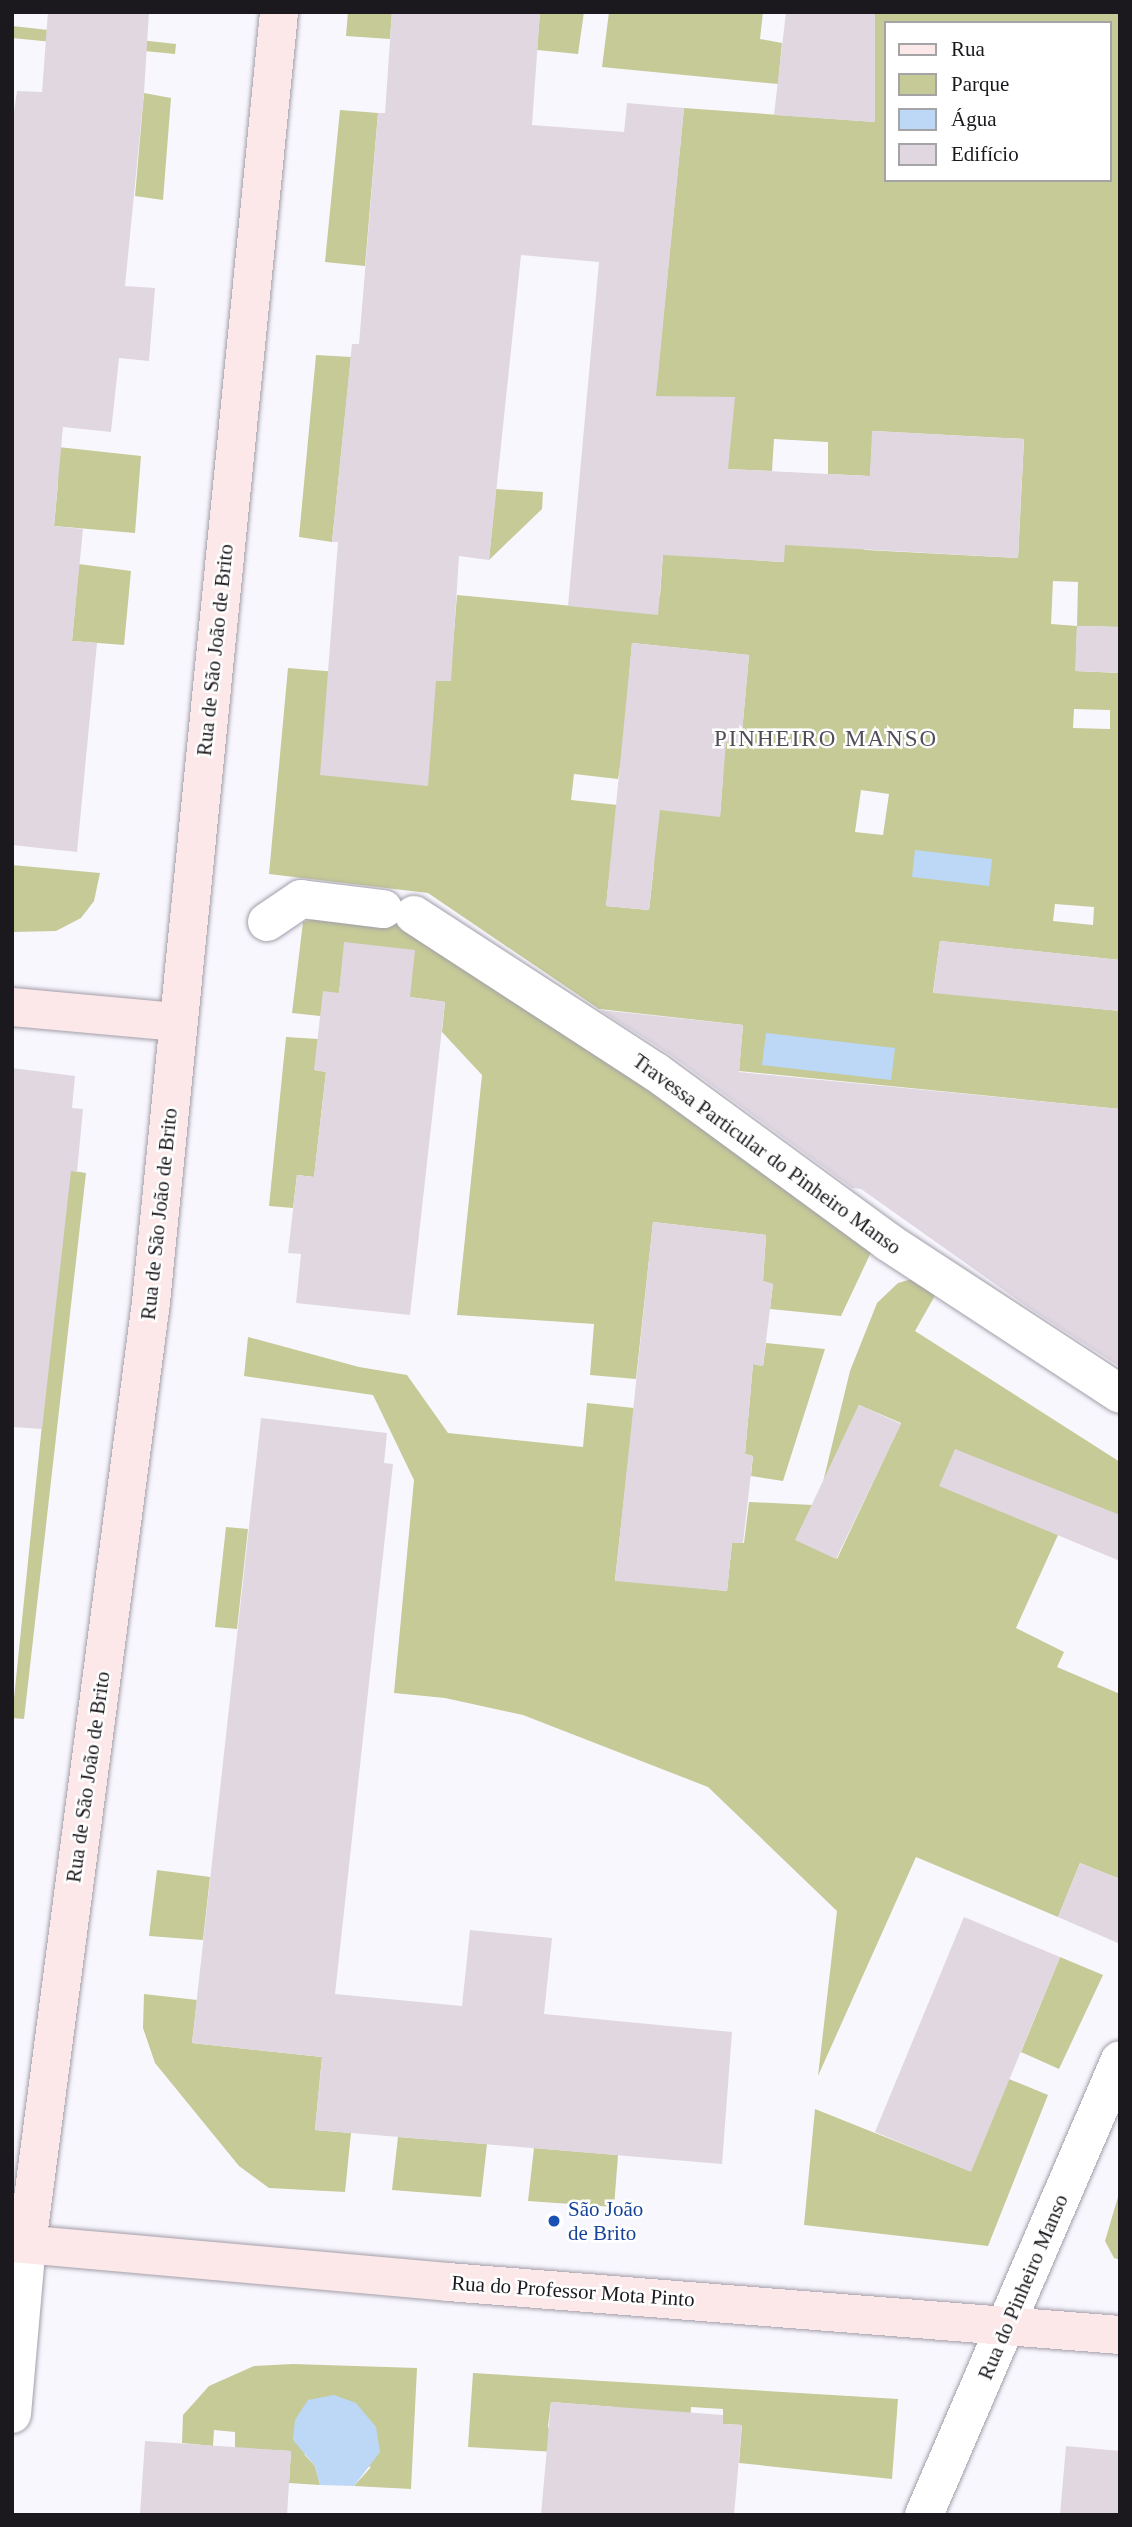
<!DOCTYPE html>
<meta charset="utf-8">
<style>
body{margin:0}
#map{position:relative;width:1132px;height:2527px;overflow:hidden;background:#f9f7fe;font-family:"Times New Roman",serif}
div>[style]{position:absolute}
.green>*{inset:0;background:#c5ca97}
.water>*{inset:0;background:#bdd8f7}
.building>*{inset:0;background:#e0d7e1}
.roads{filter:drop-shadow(0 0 2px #a29ea9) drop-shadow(0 0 2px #a29ea9)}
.street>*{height:38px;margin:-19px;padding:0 19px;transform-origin:19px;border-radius:19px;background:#fff}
.secondary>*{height:38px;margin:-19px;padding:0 19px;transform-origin:19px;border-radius:19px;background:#fce8e9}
.dots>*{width:19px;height:19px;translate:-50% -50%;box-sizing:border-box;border:4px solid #fff;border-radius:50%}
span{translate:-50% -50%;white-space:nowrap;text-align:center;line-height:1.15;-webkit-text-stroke:5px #fff;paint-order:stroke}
.street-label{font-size:21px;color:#1b191d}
.transit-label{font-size:21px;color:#164399}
.left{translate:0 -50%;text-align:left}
.neighbourhood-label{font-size:23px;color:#504d57;letter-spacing:2px}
.frame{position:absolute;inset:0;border:14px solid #1b191d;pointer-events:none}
.legend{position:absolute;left:884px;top:21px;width:228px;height:161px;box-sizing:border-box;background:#fff;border:2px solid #a4a3a5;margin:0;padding:9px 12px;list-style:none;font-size:21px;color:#1b191d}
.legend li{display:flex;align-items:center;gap:14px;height:35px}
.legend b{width:35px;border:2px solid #a4a3a5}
</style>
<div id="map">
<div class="green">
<div style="clip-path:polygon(348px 12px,392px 12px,390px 39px,346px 36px)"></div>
<div style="clip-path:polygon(540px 12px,584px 12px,578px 54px,537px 50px)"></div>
<div style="clip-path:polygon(609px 12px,763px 12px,760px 39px,782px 43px,778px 84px,602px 67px)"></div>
<div style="clip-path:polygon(evenodd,875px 12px,1120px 12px,1120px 627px,1077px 626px,1076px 671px,1120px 673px,1120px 960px,940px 941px,933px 992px,1120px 1011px,1120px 1109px,739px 1071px,743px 1025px,599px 1009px,428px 893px,269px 874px,288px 668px,450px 681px,457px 595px,635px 612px,660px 596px,663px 554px,640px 552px,684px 108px,875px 122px,875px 12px,885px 23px,1109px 23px,1109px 180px,885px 180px,885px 23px,875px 12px,873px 431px,1024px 439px,1018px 558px,866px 550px,786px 519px,783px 562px,720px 558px,728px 469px,772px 471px,774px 439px,828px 442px,828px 474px,870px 476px,873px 431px,875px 12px,1053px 581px,1078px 582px,1077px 626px,1051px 624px,1053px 581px,875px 12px,632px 643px,749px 655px,741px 743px,624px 734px,632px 643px,875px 12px,1074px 709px,1110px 710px,1110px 729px,1073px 728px,1074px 709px,875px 12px,620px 767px,723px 776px,720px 816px,571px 800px,574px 774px,618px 779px,620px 767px,875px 12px,861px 790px,889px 794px,883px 835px,855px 832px,861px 790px,875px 12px,611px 861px,654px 865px,649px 910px,606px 906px,611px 861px,875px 12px,1055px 904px,1094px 907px,1093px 925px,1053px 921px,1055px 904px)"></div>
<div style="clip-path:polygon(12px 26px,176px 44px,175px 54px,12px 38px)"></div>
<div style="clip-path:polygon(144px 93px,171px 98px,163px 200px,135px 196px)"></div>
<div style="clip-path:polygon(340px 110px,378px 113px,365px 266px,325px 262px)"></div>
<div style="clip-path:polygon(316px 355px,351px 357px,332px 542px,299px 537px)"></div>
<div style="clip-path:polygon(12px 442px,141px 456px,135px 533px,54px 526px,58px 483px,12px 479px)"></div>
<div style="clip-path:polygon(496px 489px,543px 492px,542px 509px,489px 560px)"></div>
<div style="clip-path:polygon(79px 564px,131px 571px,124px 645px,72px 641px)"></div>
<div style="clip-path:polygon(12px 865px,100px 873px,94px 901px,81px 918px,56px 931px,12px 932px)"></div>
<div style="clip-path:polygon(326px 915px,401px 923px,483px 975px,873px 1248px,841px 1316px,770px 1309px,773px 1284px,763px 1281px,766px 1235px,653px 1222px,636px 1379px,590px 1375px,594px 1324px,457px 1315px,482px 1075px,442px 1032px,445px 1002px,410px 997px,345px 942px,339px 993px,320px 1016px,292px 1013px,303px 922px)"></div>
<div style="clip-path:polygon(286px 1037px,318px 1039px,315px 1070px,326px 1072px,314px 1177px,297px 1175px,293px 1208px,269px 1206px)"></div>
<div style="clip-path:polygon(68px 1170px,86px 1173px,24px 1719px,12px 1718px)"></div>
<div style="clip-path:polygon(919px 1277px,937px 1292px,915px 1331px,1120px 1462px,1120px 1519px,1058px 1535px,1016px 1628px,1064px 1652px,1057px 1667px,1120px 1694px,1120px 1879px,1080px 1863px,1058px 1917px,916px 1857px,818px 2076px,837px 1911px,708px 1787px,523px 1715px,445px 1698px,394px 1693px,414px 1480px,373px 1395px,244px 1376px,248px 1337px,359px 1367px,407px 1375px,448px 1433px,583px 1447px,587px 1403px,634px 1408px,615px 1580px,727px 1591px,732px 1543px,744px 1543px,749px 1502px,813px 1505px,837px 1559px,901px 1423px,859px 1405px,823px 1482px,850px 1371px,877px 1303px,898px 1283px)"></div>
<div style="clip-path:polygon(766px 1343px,825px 1349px,783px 1481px,751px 1476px,753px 1456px,745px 1454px,753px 1364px,763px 1366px)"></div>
<div style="clip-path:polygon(226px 1527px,248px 1529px,237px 1629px,215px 1627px)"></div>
<div style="clip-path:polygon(157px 1870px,210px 1877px,203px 1940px,149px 1936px)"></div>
<div style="clip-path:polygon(1060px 1957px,1103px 1975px,1059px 2069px,1021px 2052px)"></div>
<div style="clip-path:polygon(144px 1994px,197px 2000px,192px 2043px,322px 2057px,315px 2130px,351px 2133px,345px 2192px,269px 2188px,239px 2166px,155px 2063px,143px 2028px)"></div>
<div style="clip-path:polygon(1009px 2079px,1048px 2095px,988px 2246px,804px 2225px,815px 2109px,970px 2171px)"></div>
<div style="clip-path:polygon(398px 2137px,487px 2144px,481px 2197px,392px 2190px)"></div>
<div style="clip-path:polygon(534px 2148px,618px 2155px,614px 2207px,528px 2201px)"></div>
<div style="clip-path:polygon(1120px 2190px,1120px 2260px,1114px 2258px,1105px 2241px)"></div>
<div style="clip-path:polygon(293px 2364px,417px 2368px,411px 2489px,354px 2486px,371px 2467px,304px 2454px,315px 2466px,320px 2485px,289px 2483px,291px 2451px,235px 2448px,235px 2432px,214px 2430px,213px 2446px,182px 2443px,183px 2415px,209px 2386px,254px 2366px)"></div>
<div style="clip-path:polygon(473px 2373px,898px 2399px,892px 2479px,739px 2463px,742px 2425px,723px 2424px,723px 2409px,691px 2407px,689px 2436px,615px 2432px,615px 2407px,551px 2402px,548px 2426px,556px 2452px,468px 2447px)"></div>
</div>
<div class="water">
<div style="clip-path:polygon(915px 850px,992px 859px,989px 886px,912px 877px)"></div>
<div style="clip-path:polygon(766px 1033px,895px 1048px,891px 1080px,762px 1065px)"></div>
<div style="clip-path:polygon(334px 2395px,356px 2403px,376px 2427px,380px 2452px,354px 2486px,320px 2485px,315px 2466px,293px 2440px,295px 2420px,308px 2400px)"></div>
</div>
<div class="building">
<div style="clip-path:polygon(48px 12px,149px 12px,144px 93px,125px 286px,155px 288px,149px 361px,119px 358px,111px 432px,63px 427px,54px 526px,83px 529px,72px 641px,97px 643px,77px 852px,12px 845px,12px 126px,17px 91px,42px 92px)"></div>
<div style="clip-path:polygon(392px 12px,540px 12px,532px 125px,624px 132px,627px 103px,684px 108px,656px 396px,735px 397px,728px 469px,870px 476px,872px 431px,1024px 439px,1018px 558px,785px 545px,784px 562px,663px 555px,658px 615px,568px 606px,599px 262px,521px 255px,489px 560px,459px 556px,451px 681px,436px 681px,428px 786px,320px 775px,338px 542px,332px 542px,352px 344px,359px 344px,378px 113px,385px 113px)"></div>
<div style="clip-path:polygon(786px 12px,875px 12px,875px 122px,774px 115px)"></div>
<div style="clip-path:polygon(1077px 626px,1120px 627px,1120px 673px,1075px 671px)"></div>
<div style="clip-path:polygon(632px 643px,749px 655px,741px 744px,726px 742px,720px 817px,660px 810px,649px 910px,606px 906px)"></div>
<div style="clip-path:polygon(940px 941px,1120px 960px,1120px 1011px,933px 993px)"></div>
<div style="clip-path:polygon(344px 942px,415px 950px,410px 997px,445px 1002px,410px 1315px,296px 1303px,301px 1254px,288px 1253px,297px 1175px,314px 1177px,326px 1072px,314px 1070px,323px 991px,339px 993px)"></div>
<div style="clip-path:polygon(600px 1010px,743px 1025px,739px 1072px,1120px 1109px,1120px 1367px,1029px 1308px,861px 1189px,852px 1188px,669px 1054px)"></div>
<div style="clip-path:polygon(12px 1068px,75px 1076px,72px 1108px,83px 1109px,77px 1172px,71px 1171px,42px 1429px,12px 1427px)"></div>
<div style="clip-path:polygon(653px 1222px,766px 1235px,763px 1281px,773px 1284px,763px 1366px,753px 1364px,745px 1454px,753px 1456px,743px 1543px,732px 1543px,727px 1591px,615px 1581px)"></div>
<div style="clip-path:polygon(859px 1405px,901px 1424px,836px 1559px,795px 1540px)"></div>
<div style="clip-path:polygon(261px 1418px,387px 1433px,384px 1463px,393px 1464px,335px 1994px,462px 2006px,470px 1930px,552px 1938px,544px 2014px,732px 2032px,722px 2164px,315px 2130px,322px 2057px,192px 2043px)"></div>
<div style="clip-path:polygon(955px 1449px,1120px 1515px,1120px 1561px,939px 1486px)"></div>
<div style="clip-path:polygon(1080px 1863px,1120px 1879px,1120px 1944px,1058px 1917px)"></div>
<div style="clip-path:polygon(964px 1917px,1060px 1957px,971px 2172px,875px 2132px)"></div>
<div style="clip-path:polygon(551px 2402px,723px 2415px,723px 2424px,742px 2425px,734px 2515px,541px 2515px)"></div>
<div style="clip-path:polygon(145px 2441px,291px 2451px,287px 2515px,140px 2515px)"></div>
<div style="clip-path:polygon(1066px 2446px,1120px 2451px,1120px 2515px,1060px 2515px)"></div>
</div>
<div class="roads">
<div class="street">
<div style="left:414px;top:915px;width:288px;rotate:33deg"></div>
<div style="left:656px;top:1072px;width:288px;rotate:36.2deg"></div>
<div style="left:888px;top:1242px;width:277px;rotate:33.2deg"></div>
<div style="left:267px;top:922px;width:41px;rotate:-34.1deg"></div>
<div style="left:301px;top:899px;width:83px;rotate:7deg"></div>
<div style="left:12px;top:2414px;width:171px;rotate:-85deg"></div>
<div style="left:924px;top:2515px;width:495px;rotate:-66.7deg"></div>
</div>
<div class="secondary">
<div style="left:12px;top:1007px;width:167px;rotate:5.2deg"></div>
<div style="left:12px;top:2243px;width:438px;rotate:5.1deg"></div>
<div style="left:448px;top:2282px;width:674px;rotate:4.51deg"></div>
<div style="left:27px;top:2244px;width:950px;rotate:-82.5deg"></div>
<div style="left:151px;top:1302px;width:1296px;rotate:-84.33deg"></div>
</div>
</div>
<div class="dots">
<div style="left:554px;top:2221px;background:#1a4fb4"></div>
</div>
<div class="street-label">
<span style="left:215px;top:650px;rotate:-84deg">Rua de São João de Brito</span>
<span style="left:767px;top:1154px;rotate:36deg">Travessa Particular do Pinheiro Manso</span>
<span style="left:159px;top:1214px;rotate:-84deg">Rua de São João de Brito</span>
<span style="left:88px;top:1777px;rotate:-82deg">Rua de São João de Brito</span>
<span style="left:1023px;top:2287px;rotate:-67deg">Rua do Pinheiro Manso</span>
<span style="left:573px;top:2291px;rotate:4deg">Rua do Professor Mota Pinto</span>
</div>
<div class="transit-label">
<span class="left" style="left:568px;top:2221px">São João<br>de Brito</span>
</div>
<div class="neighbourhood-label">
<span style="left:826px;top:739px">PINHEIRO MANSO</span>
</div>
<div class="frame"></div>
<ul class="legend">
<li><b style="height:9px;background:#fce8e9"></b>Rua</li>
<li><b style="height:19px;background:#c5ca97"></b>Parque</li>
<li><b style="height:19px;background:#bdd8f7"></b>Água</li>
<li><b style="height:19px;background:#e0d7e1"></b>Edifício</li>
</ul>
</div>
